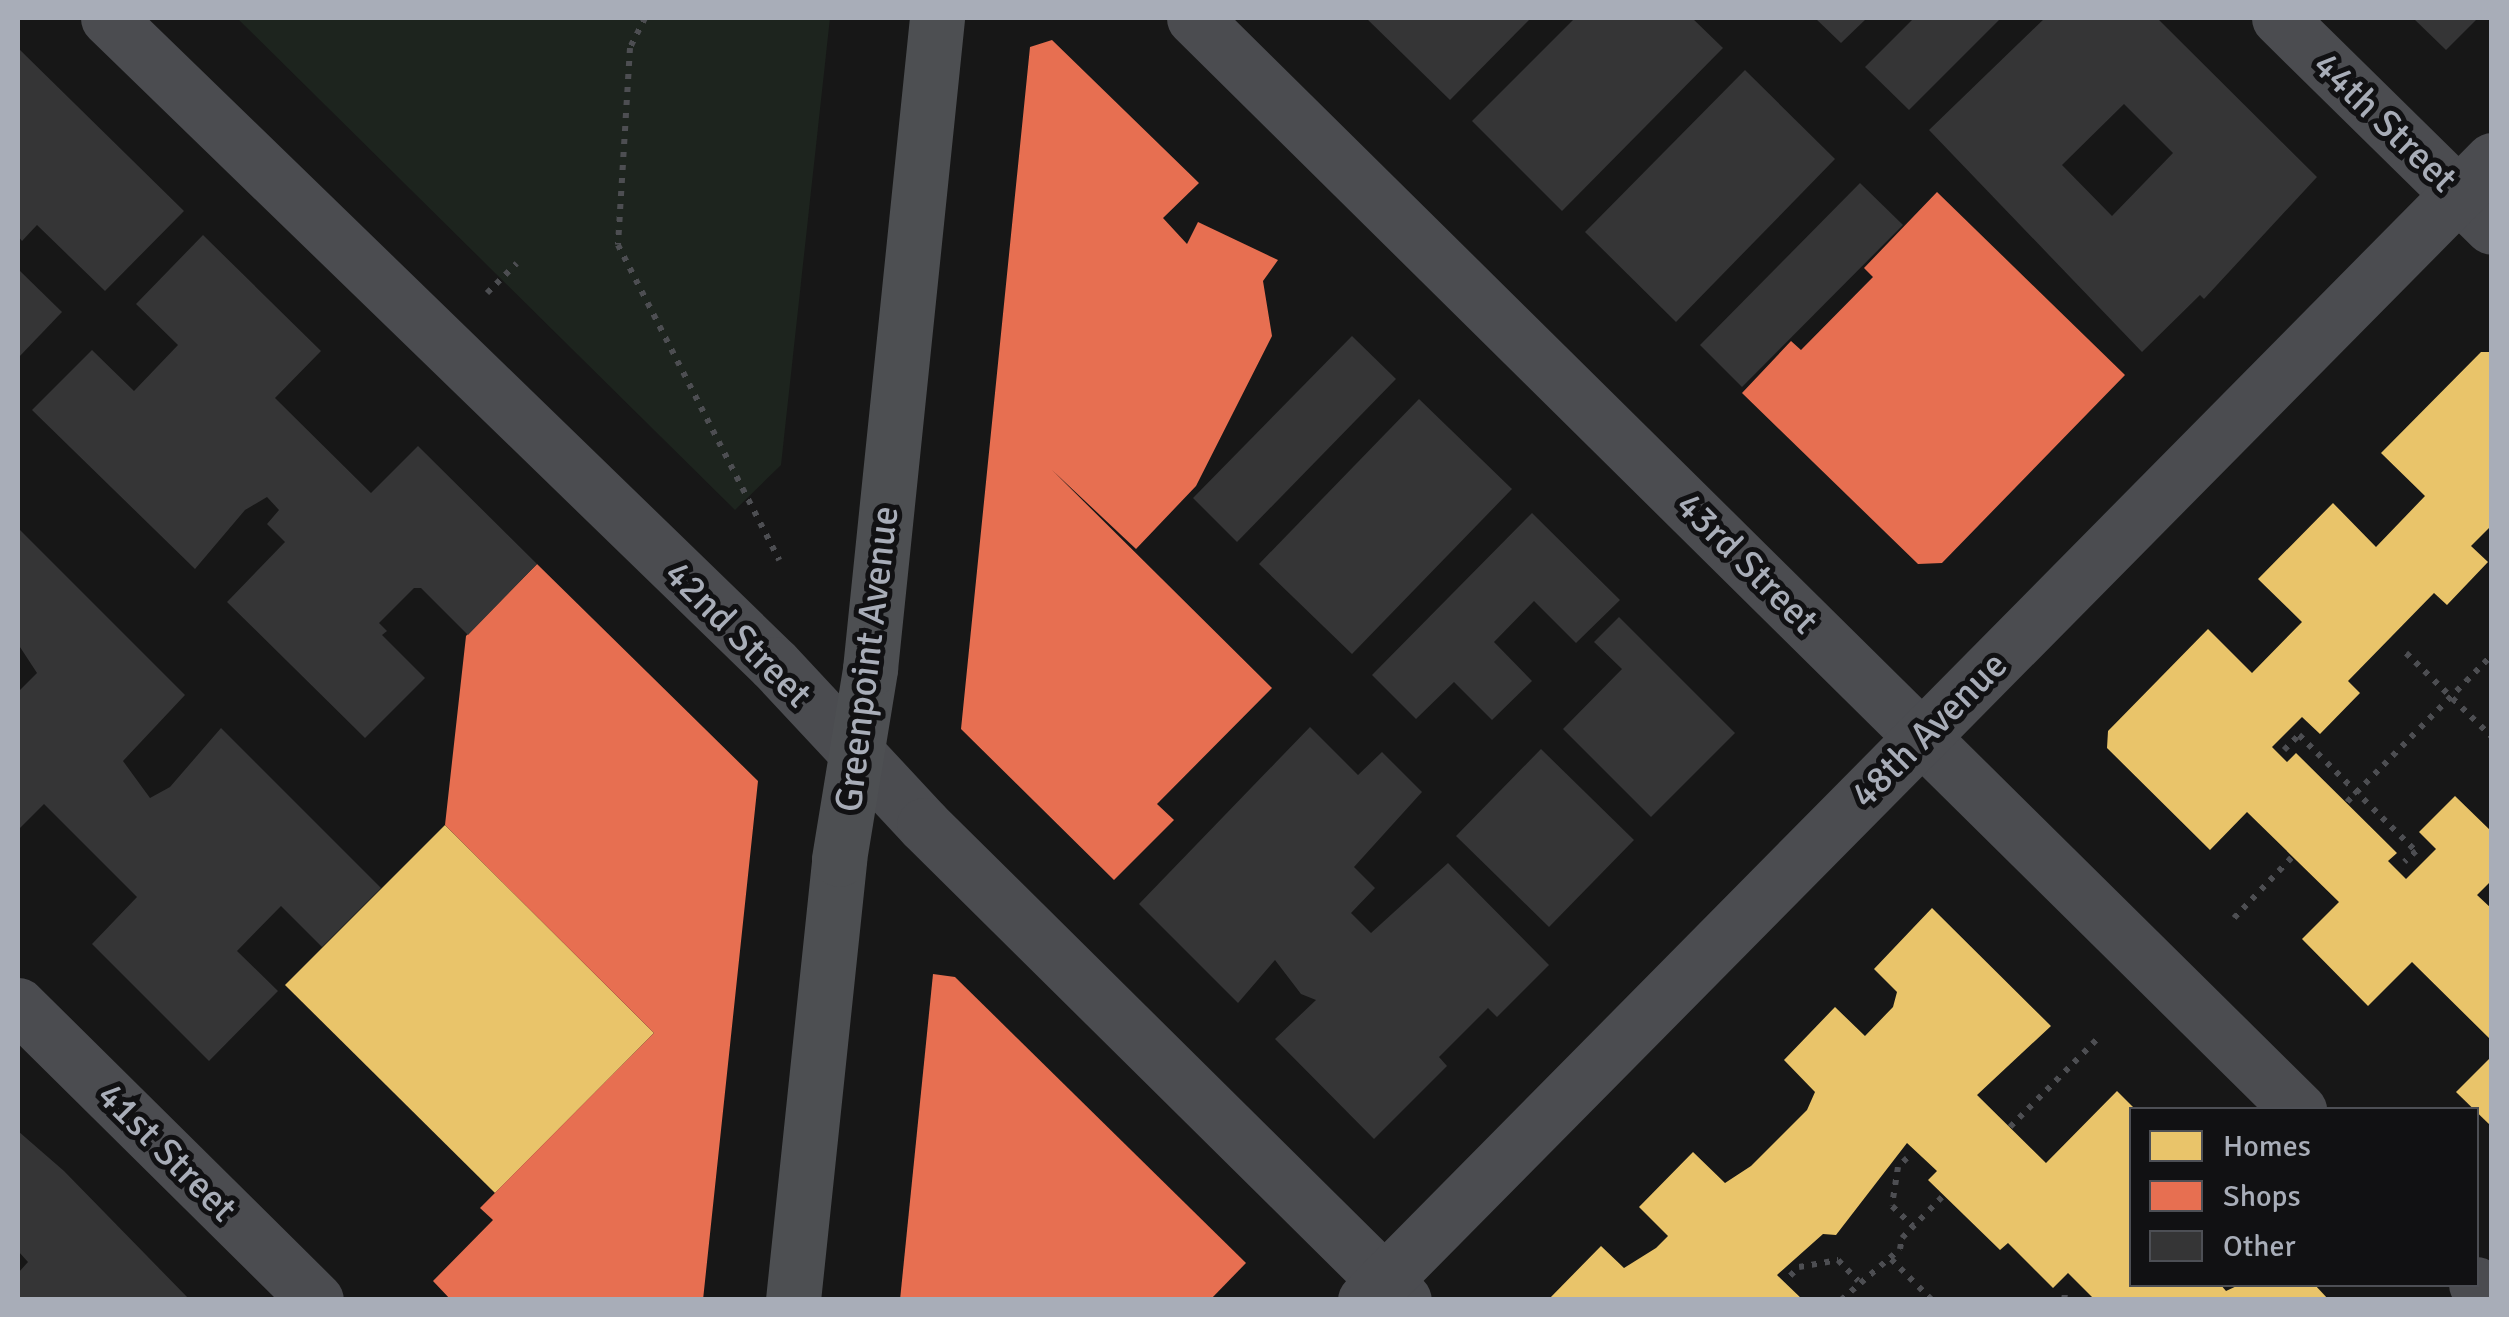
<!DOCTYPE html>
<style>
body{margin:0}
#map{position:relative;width:2509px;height:1317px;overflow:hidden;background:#171717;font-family:Signika,sans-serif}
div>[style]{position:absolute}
.green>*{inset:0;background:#1d241e}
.homes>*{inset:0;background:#e9c46a}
.shops>*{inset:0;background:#e76f51}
.building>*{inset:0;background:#353536}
.path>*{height:6px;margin-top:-3px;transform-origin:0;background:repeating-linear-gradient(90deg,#4d4e52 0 5px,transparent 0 13px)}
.street>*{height:55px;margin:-27.5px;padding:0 27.5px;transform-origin:27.5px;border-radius:27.5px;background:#4b4c50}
.primary>*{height:55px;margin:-27.5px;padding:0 27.5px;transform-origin:27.5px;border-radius:27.5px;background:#4d4f52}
span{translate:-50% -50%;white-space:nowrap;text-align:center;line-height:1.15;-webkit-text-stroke:10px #111113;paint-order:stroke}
.street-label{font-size:38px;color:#a8adb8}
.frame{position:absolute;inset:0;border:20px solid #a8adb8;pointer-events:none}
.legend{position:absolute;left:2129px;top:1107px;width:350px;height:180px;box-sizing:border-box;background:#111113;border:2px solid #4d4f55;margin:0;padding:12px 18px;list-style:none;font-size:30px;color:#a8adb8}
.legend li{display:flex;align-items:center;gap:20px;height:50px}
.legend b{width:50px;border:2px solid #4d4f55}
</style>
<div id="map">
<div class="green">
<div style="clip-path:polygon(237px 18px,830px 18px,781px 465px,735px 510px)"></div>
</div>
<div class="homes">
<div style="clip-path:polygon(2481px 352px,2492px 352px,2492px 525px,2471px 546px,2488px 562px,2447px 605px,2434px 593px,2348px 681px,2360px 693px,2320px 734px,2302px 717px,2272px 747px,2287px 762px,2296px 753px,2397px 853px,2388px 861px,2406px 879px,2436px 849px,2419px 832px,2455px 796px,2492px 832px,2492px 880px,2477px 895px,2492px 909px,2492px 1041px,2412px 962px,2368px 1006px,2302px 939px,2339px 902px,2247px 812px,2210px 850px,2107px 748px,2108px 731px,2208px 629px,2252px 673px,2302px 622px,2258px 579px,2333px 503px,2376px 547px,2425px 496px,2381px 453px)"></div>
<div style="clip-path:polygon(445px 825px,654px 1033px,495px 1193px,285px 985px)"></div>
<div style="clip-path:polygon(1932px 908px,2051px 1026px,1977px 1095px,2046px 1163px,2117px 1091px,2136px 1110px,2132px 1284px,2220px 1284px,2226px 1291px,2241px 1284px,2314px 1284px,2329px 1300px,2095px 1300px,2068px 1273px,2053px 1288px,2008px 1243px,2000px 1250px,1928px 1180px,1937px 1171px,1907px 1143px,1836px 1235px,1823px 1234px,1777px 1275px,1803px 1300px,1548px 1300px,1601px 1246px,1624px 1268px,1656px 1248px,1668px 1236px,1639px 1207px,1693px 1152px,1725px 1183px,1751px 1166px,1807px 1110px,1815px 1092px,1784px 1060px,1835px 1007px,1865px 1036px,1893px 1007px,1897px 992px,1874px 969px)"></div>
<div style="clip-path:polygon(2492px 1056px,2492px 1127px,2456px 1092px)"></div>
</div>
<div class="shops">
<div style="clip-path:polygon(1052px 40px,1199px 183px,1163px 218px,1187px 244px,1198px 222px,1278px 260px,1263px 281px,1272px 336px,1196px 486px,1136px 549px,1051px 469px,1272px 688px,1157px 804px,1174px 820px,1114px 880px,961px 729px,1030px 47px)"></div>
<div style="clip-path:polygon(1937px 192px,2125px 375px,1942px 563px,1918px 564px,1742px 393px,1791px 341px,1801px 350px,1873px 277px,1864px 268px)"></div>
<div style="clip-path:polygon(537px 564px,758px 781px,703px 1300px,451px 1300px,433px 1281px,493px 1220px,480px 1208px,654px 1033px,445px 825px,466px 636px)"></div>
<div style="clip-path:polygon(933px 974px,955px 977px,1246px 1263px,1210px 1300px,900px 1300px)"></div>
</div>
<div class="building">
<div style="clip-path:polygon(1366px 18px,1531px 18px,1450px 100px)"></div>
<div style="clip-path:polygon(1575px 18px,1692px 18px,1723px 48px,1562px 211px,1472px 121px)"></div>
<div style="clip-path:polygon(1815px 18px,1867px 18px,1841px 43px)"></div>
<div style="clip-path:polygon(1914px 18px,2001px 18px,1909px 110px,1865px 67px)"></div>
<div style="clip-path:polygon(evenodd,2045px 18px,2157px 18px,2317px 177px,2204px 299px,2200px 295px,2142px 352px,1929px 130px,2045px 18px,2124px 104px,2173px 153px,2112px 216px,2062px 165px,2124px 104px)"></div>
<div style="clip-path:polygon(2413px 18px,2478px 18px,2446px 50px)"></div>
<div style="clip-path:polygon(18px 48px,184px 211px,105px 291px,37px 225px,22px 241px,18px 236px)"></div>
<div style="clip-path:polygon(1745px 70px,1835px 159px,1676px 322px,1585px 232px)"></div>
<div style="clip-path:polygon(1860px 183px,1903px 225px,1742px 387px,1700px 345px)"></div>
<div style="clip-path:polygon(203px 235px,321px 351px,275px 398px,371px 493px,418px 446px,537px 564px,468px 635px,421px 588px,414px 588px,379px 623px,387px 631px,382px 635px,425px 678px,365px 738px,227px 602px,285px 542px,267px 524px,279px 510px,267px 497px,245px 510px,195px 569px,32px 410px,92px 350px,134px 391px,178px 345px,136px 304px)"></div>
<div style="clip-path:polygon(18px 269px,62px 312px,18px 358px)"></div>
<div style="clip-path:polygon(1352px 336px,1396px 379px,1237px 542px,1193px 498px)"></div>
<div style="clip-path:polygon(1419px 399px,1512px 489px,1352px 654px,1259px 564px)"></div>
<div style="clip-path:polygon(1532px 513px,1620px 600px,1576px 643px,1534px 601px,1494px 642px,1532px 681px,1492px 720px,1454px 682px,1416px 719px,1372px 675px)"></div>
<div style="clip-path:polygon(18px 528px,185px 695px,123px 761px,150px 798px,170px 787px,221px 728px,381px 888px,322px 947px,281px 906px,237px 951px,278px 991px,209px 1061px,92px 944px,137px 897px,44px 804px,18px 830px,18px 692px,37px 673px,18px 644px)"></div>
<div style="clip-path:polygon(1619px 617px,1735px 733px,1651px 817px,1563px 729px,1622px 669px,1594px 642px)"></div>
<div style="clip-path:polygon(1310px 727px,1358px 775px,1382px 752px,1422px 792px,1354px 867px,1375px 888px,1351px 913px,1371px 933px,1448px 863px,1549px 965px,1497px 1017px,1488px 1008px,1439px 1057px,1447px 1066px,1374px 1139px,1275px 1039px,1316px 1000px,1301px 994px,1275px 960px,1238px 1003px,1139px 904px)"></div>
<div style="clip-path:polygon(1541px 749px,1634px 840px,1549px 927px,1456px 836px)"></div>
<div style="clip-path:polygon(18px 1131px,64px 1171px,190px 1300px,18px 1300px,18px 1273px,28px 1262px,18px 1251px)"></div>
</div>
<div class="path">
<div style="left:645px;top:18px;width:34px;rotate:117deg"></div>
<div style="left:630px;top:48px;width:197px;rotate:93.5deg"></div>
<div style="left:618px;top:245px;width:354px;rotate:62.9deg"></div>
<div style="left:487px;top:293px;width:42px;rotate:-45deg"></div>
<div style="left:2492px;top:540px;width:6px;rotate:90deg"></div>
<div style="left:2406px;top:653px;width:120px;rotate:44.3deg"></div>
<div style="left:2284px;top:750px;width:21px;rotate:-45deg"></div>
<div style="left:2299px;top:735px;width:165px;rotate:44.8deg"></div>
<div style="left:2416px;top:851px;width:16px;rotate:137deg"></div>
<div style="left:2347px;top:802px;width:206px;rotate:-45.4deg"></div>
<div style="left:2234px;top:918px;width:84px;rotate:-46.4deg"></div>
<div style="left:2010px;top:1127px;width:128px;rotate:-45.3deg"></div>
<div style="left:1907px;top:1158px;width:13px;rotate:135deg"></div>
<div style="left:1898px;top:1167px;width:39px;rotate:99deg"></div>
<div style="left:1892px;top:1206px;width:29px;rotate:44deg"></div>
<div style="left:1891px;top:1259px;width:58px;rotate:45deg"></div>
<div style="left:1790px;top:1276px;width:13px;rotate:-45deg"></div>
<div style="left:1799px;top:1267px;width:40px;rotate:-10deg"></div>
<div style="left:1838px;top:1260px;width:29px;rotate:46deg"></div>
<div style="left:1841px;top:1300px;width:78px;rotate:-40.8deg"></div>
<div style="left:1900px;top:1249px;width:11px;rotate:-80deg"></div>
<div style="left:1902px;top:1238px;width:59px;rotate:-45.7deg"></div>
<div style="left:2064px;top:1300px;width:6px;rotate:-81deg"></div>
</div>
<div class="street">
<div style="left:108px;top:18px;width:928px;rotate:44.13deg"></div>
<div style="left:774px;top:664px;width:220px;rotate:47deg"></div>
<div style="left:924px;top:825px;width:675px;rotate:44.7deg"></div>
<div style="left:1194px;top:18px;width:1554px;rotate:44.66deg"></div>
<div style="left:2279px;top:18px;width:298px;rotate:44.5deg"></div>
<div style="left:18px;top:1005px;width:419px;rotate:44.7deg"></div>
<div style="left:2476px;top:1284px;width:22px;rotate:43deg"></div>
<div style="left:1365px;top:1300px;width:1603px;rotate:-45.33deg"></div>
</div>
<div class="primary">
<div style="left:793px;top:1300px;width:443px;rotate:-84deg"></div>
<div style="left:839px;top:859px;width:193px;rotate:-80.7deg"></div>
<div style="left:870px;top:669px;width:654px;rotate:-84.12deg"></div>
</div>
<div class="street-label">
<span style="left:2385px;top:122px;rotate:44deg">44th Street</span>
<span style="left:1747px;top:563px;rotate:45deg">43rd Street</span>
<span style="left:738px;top:634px;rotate:45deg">42nd Street</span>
<span style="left:867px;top:659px;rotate:-83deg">Greenpoint Avenue</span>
<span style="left:1929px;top:730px;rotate:-45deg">48th Avenue</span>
<span style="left:167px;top:1152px;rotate:45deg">41st Street</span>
</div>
<div class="frame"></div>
<ul class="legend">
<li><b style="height:28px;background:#e9c46a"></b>Homes</li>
<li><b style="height:28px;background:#e76f51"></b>Shops</li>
<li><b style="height:28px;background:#353536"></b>Other</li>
</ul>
</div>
